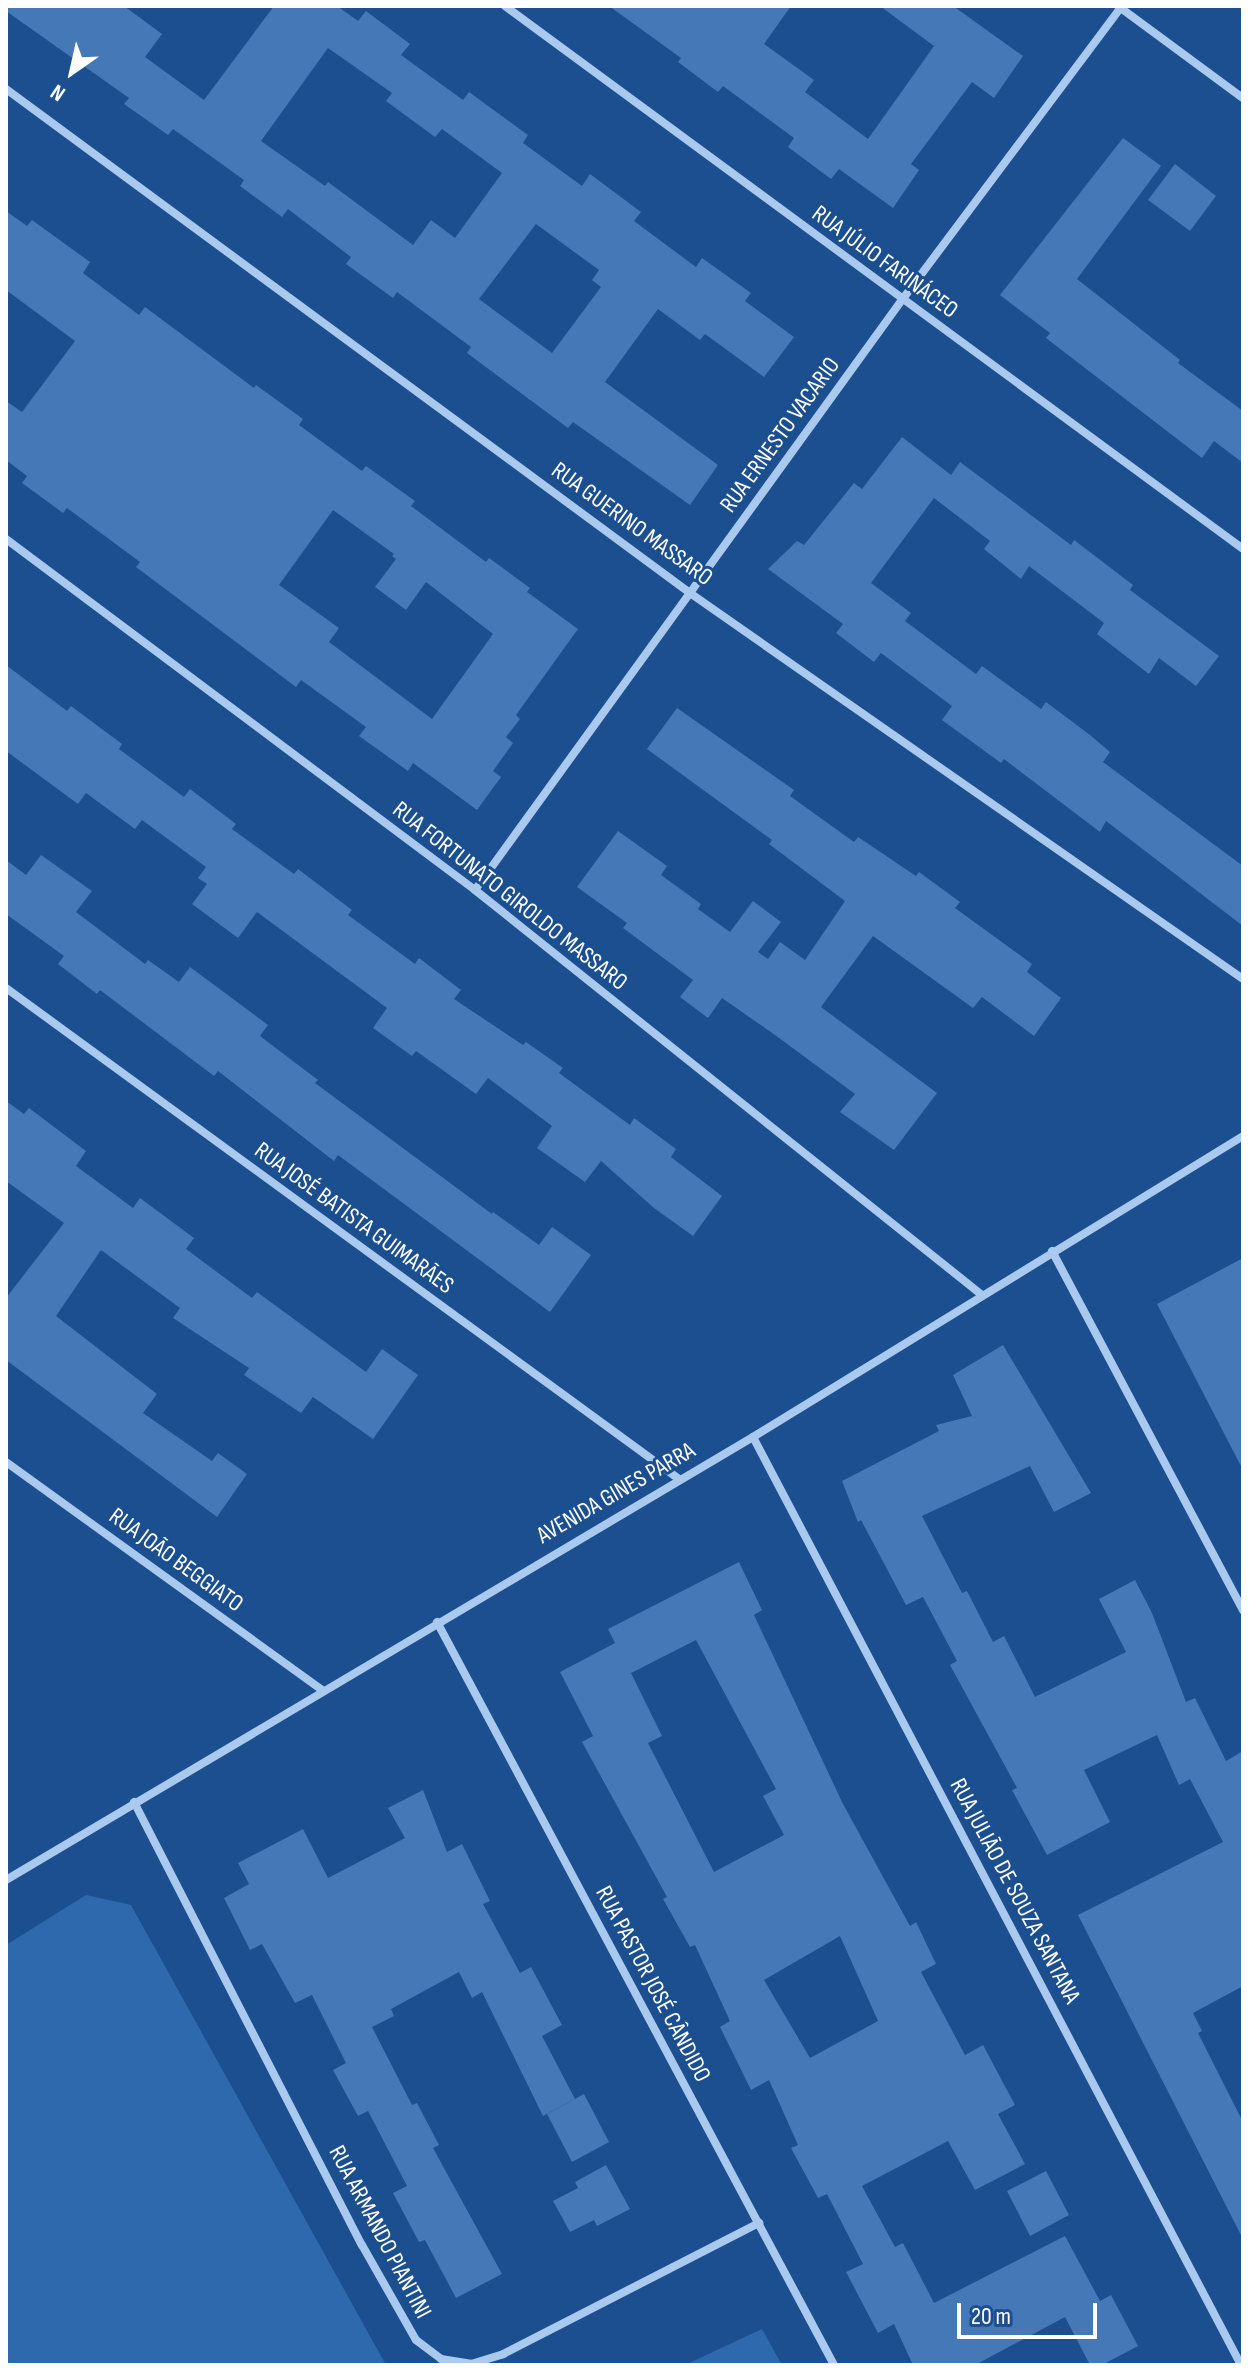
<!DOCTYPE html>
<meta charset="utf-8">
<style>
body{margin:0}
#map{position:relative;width:1249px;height:2371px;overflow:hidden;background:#1b4f8f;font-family:"Sofia Sans Condensed",sans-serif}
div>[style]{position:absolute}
.green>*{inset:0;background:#2e69ad}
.building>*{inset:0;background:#4478b7}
.street>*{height:8px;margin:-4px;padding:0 4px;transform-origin:4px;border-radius:4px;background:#a9c9ee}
span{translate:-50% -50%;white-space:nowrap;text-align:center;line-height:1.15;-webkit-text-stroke:6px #1b4f8f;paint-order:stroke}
.street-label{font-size:24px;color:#fff}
.frame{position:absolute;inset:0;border:8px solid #fff;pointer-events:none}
.north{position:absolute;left:32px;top:32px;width:80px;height:80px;-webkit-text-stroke:6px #1b4f8f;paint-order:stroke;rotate:214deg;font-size:22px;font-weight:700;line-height:32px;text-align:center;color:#fff}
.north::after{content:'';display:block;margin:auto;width:28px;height:36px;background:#fff;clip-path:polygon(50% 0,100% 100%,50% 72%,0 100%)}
.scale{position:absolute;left:957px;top:2303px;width:140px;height:36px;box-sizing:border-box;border:4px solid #fff;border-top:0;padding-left:10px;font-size:24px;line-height:28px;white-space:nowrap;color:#fff;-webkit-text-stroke:6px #1b4f8f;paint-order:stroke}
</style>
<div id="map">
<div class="green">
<div style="clip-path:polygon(86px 1895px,131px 1905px,386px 2365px,6px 2365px,6px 1945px)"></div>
<div style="clip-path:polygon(762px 2329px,782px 2365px,685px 2365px)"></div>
</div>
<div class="building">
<div style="clip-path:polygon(evenodd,6px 6px,124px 6px,162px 34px,145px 57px,204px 100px,274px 6px,337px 6px,358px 21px,366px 11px,410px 44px,401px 55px,463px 100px,469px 92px,528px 135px,523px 143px,582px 186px,590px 174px,641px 212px,634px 221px,696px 267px,702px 258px,751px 293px,745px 301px,794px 337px,764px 377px,705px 334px,700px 340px,658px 309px,605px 382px,718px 465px,690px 505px,573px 422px,568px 428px,467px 353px,471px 347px,397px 292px,393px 298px,346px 264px,351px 257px,288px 209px,282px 217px,240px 186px,244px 180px,173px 129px,168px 135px,124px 104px,129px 98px,6px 11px,6px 6px,328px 48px,392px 93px,386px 101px,435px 137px,442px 129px,502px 173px,455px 238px,431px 220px,413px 245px,328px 182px,325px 186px,261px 141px,328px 48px,6px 6px,536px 224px,599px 270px,592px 280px,601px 287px,552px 353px,479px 299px,536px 224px)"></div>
<div style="clip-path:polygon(609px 6px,791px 6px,764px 44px,814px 80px,805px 92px,868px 139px,934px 46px,880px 6px,953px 6px,1023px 56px,994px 98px,972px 82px,911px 164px,919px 170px,893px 208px,839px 169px,831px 179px,788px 147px,794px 138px,723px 86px,718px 92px,678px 62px,681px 58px)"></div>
<div style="clip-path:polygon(1123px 138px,1161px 166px,1077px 279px,1180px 360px,1178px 363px,1243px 411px,1243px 463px,1214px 441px,1202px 458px,1046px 338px,1050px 333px,1000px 295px)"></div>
<div style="clip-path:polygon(1175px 164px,1216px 196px,1190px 231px,1148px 200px)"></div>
<div style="clip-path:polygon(evenodd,6px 211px,27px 226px,32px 220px,90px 262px,83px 273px,139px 315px,145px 307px,254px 388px,256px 385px,303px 419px,299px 425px,362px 471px,366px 466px,415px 501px,411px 506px,486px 562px,489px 558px,530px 588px,527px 592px,578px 629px,516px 715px,520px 719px,506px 737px,513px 743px,493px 771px,501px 777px,477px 810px,413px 763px,408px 771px,359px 736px,366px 727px,301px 680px,296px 687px,136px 567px,140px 562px,67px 508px,63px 513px,22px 483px,27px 476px,6px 460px,6px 401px,22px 412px,75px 341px,6px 290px,6px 211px,333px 510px,394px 554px,392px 556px,396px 559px,375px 587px,406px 610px,426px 582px,493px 634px,432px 719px,329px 642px,339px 628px,279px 585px,333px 510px)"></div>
<div style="clip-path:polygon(902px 437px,951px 475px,960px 462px,1071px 545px,1074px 540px,1133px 585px,1130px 590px,1219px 656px,1196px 686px,1159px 658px,1149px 674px,1097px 634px,1104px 623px,1029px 566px,1021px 579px,984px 549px,990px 541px,934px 498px,871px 583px,911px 613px,905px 621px,976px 674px,982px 666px,1041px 709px,1046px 702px,1090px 735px,1110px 752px,1103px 762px,1243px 866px,1243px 926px,1106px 821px,1100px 832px,1004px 759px,1001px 763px,942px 720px,952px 706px,881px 653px,874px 662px,836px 633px,843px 624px,768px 569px,797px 541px,804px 545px,854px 483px,862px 489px)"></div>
<div style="clip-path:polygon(6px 665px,67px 711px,71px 706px,122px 744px,119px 749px,184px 797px,190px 789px,236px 824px,232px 829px,294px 874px,298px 869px,352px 910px,348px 915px,415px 964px,419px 958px,461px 990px,454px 999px,523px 1045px,526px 1042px,563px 1068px,559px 1073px,630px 1125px,634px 1118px,676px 1149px,671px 1157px,722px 1196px,693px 1236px,654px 1208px,601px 1161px,585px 1182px,537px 1148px,552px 1126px,488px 1078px,476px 1094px,416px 1051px,412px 1056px,373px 1028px,387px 1008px,257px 912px,238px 938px,192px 904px,207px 884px,198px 878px,206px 867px,142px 820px,135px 829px,86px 793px,78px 804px,6px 751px)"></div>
<div style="clip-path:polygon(677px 708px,794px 790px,790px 796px,854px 842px,858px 837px,916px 876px,919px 872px,960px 902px,955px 908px,1032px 964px,1027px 972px,1061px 998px,1034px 1036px,982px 997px,973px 1008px,873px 936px,821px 1007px,937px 1093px,894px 1150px,840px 1112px,855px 1094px,775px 1035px,722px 998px,708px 1018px,680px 997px,693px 980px,623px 928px,627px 923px,577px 887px,618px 831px,667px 866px,661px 875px,701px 904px,698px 909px,730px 932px,753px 901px,781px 922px,758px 952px,768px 959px,780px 942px,805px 960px,845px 901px,769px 844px,772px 840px,647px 749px)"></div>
<div style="clip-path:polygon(41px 855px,92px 891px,76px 912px,145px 964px,148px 960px,179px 982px,190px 967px,268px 1025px,260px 1036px,318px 1080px,315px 1083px,492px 1214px,493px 1212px,539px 1245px,552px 1227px,591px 1255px,550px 1312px,338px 1155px,334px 1161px,218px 1071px,214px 1076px,100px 990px,97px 994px,58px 964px,64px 956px,6px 914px,6px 860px,26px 875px)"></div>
<div style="clip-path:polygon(6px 1101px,24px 1114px,29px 1108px,86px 1151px,76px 1166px,133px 1208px,140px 1198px,194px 1238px,186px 1249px,252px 1298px,257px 1292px,366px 1372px,382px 1349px,418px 1375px,373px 1439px,313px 1397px,301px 1413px,244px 1375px,249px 1368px,173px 1318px,180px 1308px,101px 1250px,56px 1316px,157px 1394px,143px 1413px,212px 1461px,218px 1453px,247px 1474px,217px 1517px,6px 1360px,6px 1298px,64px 1223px,6px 1181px)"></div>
<div style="clip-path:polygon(1243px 1258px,1243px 1470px,1157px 1304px)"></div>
<div style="clip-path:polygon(1003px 1345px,1091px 1493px,1054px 1512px,1030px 1466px,922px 1516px,962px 1593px,967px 1591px,993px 1642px,1004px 1636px,1035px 1697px,1126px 1652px,1099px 1599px,1135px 1580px,1152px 1613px,1186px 1702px,1195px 1698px,1226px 1761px,1243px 1751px,1243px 1986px,1193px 2013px,1202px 2031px,1198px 2033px,1243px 2122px,1243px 2239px,1078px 1915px,1223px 1842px,1190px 1779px,1179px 1785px,1157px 1735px,1084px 1770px,1110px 1822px,1047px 1855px,1012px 1790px,1017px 1788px,950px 1665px,957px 1661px,923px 1597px,906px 1605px,861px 1520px,858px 1522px,842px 1481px,939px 1431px,936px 1425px,972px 1416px,953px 1375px)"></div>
<div style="clip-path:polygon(evenodd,739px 1562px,762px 1610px,754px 1615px,843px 1804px,910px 1926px,916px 1922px,936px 1964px,921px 1972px,965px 2055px,983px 2045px,1015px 2105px,998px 2114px,1025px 2164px,975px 2190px,948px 2141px,862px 2186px,895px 2247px,903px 2243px,934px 2303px,1065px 2236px,1100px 2301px,1111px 2295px,1138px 2346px,1102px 2365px,1090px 2365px,1065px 2317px,975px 2365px,913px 2365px,894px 2324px,878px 2333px,846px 2272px,863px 2264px,827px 2194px,818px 2198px,791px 2148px,798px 2145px,769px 2080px,751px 2090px,720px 2027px,730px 2021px,695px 1945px,690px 1947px,663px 1899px,667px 1897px,582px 1742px,593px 1736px,560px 1672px,615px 1643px,608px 1629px,739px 1562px,696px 1640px,776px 1789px,763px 1796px,784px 1835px,714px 1872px,648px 1743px,662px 1736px,631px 1673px,696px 1640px,739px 1562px,840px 1936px,878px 2021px,810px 2058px,764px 1980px,840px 1936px)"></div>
<div style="clip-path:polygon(423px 1790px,447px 1852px,462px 1844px,490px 1901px,483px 1904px,520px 1973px,531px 1967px,562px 2025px,542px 2036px,575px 2099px,543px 2116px,482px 1992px,472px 1998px,459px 1972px,391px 2009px,394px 2016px,372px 2027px,412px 2105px,417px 2103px,439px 2145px,433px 2148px,502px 2274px,456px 2298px,425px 2240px,419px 2242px,393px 2193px,407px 2186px,368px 2111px,358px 2116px,333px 2070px,346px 2063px,312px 1995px,295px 2003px,262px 1944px,250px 1950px,224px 1898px,249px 1884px,238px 1863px,303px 1829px,328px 1878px,405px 1838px,388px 1808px)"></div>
<div style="clip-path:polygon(584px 2094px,609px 2142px,572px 2162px,547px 2114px)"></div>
<div style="clip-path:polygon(606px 2165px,630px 2209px,597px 2226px,594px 2220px,570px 2232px,553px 2201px,578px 2188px,575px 2182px)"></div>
<div style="clip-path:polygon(1046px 2171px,1069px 2215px,1030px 2236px,1007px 2191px)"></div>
</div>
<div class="street">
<div style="left:505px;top:6px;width:916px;rotate:36.34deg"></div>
<div style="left:1118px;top:6px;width:155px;rotate:36.4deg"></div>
<div style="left:6px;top:89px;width:850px;rotate:36.38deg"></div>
<div style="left:690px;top:593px;width:674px;rotate:34.92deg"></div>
<div style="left:6px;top:539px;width:586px;rotate:36.81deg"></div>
<div style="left:475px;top:890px;width:649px;rotate:38.62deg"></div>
<div style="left:475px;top:890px;width:728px;rotate:-54.11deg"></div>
<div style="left:902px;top:300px;width:367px;rotate:-53.2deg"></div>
<div style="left:6px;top:988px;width:833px;rotate:36.11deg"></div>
<div style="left:1052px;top:1251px;width:407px;rotate:62deg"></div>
<div style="left:753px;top:1437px;width:1048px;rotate:62.26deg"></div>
<div style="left:6px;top:1462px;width:391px;rotate:35.8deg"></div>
<div style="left:437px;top:1622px;width:842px;rotate:61.88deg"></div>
<div style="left:134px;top:1802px;width:498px;rotate:62.8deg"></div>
<div style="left:362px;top:2245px;width:109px;rotate:60.4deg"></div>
<div style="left:416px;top:2340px;width:31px;rotate:37deg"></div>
<div style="left:441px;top:2359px;width:30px;rotate:9deg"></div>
<div style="left:471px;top:2364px;width:34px;rotate:-17deg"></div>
<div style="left:503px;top:2354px;width:288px;rotate:-27.1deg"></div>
<div style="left:6px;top:1880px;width:868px;rotate:-30.67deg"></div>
<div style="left:753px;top:1437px;width:575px;rotate:-31.56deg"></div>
</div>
<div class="street-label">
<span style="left:885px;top:262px;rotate:36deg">RUA JÚLIO FARINÁCEO</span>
<span style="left:780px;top:435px;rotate:-54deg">RUA ERNESTO VACARIO</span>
<span style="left:632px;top:524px;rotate:36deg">RUA GUERINO MASSARO</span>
<span style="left:510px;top:896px;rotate:38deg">RUA FORTUNATO GIROLDO MASSARO</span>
<span style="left:354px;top:1218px;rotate:36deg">RUA JOSÉ BATISTA GUIMARÃES</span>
<span style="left:616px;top:1493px;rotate:-30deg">AVENIDA GINES PARRA</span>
<span style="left:176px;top:1560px;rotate:36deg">RUA JOÃO BEGGIATO</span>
<span style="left:1015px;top:1891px;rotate:62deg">RUA JULIÃO DE SOUZA SANTANA</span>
<span style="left:653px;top:1984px;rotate:62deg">RUA PASTOR JOSÉ CÂNDIDO</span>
<span style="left:380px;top:2232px;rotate:62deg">RUA ARMANDO PIANTINI</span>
</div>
<div class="frame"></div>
<div class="north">N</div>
<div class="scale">20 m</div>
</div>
